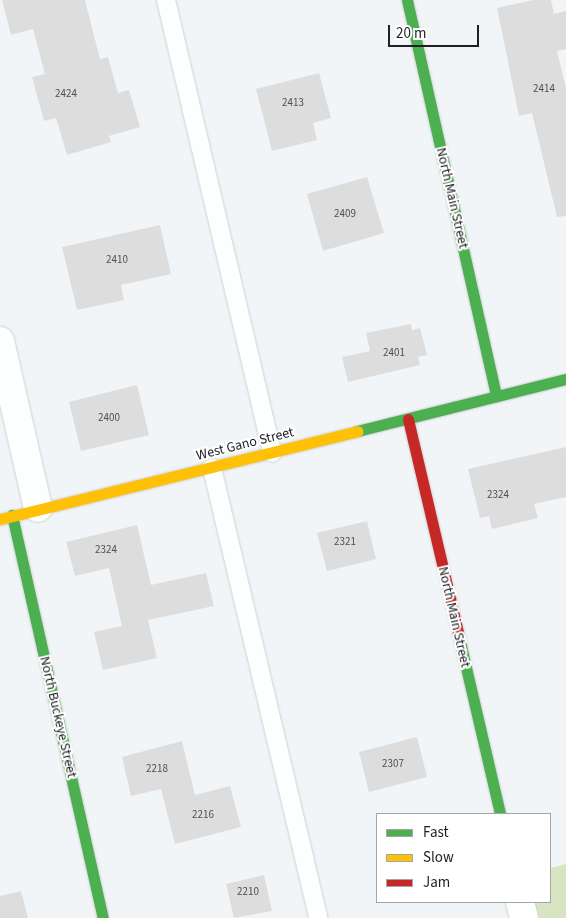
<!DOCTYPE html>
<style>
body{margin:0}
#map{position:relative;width:566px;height:918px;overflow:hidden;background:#f2f5f8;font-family:"Source Sans 3",sans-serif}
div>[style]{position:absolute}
.green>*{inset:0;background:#d7e5c0}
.building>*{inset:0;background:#ddd}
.roads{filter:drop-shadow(0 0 1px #d0d2d5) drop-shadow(0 0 1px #d0d2d5)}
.lane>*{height:18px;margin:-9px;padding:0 9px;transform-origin:9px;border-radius:9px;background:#fdfefe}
.street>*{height:28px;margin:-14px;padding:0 14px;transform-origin:14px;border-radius:14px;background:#fdfefe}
.fast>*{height:11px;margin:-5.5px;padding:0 5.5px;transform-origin:5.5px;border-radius:5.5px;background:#4caf50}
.slow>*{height:11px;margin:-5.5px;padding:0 5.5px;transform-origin:5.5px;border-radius:5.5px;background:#ffc107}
.jam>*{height:11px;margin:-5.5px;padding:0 5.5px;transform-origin:5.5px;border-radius:5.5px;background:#c62828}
span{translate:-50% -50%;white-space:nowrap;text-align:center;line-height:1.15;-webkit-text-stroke:4px #fff;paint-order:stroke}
.number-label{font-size:11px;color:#4f5052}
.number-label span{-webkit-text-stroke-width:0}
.street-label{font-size:14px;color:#1d1f21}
.legend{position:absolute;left:376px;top:813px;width:175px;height:90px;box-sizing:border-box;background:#fff;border:1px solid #a5a5a6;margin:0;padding:6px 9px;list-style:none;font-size:15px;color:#1d1f21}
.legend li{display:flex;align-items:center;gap:10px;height:25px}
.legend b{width:25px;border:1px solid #a5a5a6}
.scale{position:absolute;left:388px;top:25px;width:91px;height:22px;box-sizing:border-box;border:2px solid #1d1f21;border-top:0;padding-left:6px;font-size:15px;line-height:18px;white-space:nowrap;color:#1d1f21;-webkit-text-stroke:4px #fff;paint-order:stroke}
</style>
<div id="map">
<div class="green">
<div style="clip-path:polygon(566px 864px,566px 918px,524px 918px,520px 902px,550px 902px,550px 868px)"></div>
</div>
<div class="building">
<div style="clip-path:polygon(2px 0,85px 0,100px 59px,108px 57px,118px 93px,129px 90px,140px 127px,109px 136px,111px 142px,67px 155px,56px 118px,44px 121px,32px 77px,45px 74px,33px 29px,11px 35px)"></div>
<div style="clip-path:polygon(533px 0,551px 0,554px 14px,566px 11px,566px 49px,557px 51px,566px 88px,566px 216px,557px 217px,532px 113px,519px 116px,497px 8px)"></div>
<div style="clip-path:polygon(319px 73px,331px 118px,313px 123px,317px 140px,272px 151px,256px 89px)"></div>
<div style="clip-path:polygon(367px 177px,384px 233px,323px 251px,307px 194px)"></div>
<div style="clip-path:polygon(160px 225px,171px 274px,121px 285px,124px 300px,77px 310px,62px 247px)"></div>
<div style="clip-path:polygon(411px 324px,412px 330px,420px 328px,427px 355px,418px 357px,420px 365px,348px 382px,342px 357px,370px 351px,366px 333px)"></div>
<div style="clip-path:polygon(137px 385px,149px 435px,81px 451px,69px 402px)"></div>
<div style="clip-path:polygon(566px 447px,566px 497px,534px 504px,538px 518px,492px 529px,489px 516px,480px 518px,468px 469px)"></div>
<div style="clip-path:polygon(367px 521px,376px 559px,327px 571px,317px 533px)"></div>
<div style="clip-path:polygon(137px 525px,151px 585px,206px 573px,214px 606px,148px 620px,157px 658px,103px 670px,94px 632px,122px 626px,109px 568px,75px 576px,66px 542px)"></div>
<div style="clip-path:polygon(417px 737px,427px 777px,369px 792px,359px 752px)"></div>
<div style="clip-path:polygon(182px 741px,195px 795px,230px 786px,241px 827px,175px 844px,161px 789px,131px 796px,122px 757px)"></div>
<div style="clip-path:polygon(264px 875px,272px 911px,234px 918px,226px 884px)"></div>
<div style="clip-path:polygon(21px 891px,28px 918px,0 918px,0 896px)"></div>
</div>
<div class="roads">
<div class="lane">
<div style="left:166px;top:0;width:465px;rotate:76.8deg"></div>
<div style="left:212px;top:468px;width:462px;rotate:76.7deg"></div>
</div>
<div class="street">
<div style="left:0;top:341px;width:171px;rotate:77.2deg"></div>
<div style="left:520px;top:902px;width:16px;rotate:76deg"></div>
</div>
<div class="fast">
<div style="left:407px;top:0;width:406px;rotate:77.3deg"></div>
<div style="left:357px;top:431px;width:215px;rotate:-14deg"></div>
<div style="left:12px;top:515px;width:413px;rotate:77.3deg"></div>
<div style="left:458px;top:633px;width:186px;rotate:76.9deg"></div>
</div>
<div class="slow">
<div style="left:0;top:519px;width:368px;rotate:-13.8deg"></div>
</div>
<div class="jam">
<div style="left:408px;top:419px;width:220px;rotate:76.8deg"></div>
</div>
</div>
<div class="number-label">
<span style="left:544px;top:89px">2414</span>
<span style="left:66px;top:94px">2424</span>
<span style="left:293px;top:103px">2413</span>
<span style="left:345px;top:214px">2409</span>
<span style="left:117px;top:260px">2410</span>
<span style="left:394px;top:353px">2401</span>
<span style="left:109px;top:418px">2400</span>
<span style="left:498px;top:495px">2324</span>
<span style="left:345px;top:542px">2321</span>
<span style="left:106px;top:550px">2324</span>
<span style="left:393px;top:764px">2307</span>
<span style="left:157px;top:769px">2218</span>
<span style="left:203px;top:815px">2216</span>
<span style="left:248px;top:892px">2210</span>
</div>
<div class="street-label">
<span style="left:452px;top:198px;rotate:77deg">North Main Street</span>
<span style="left:245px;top:444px;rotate:-14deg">West Gano Street</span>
<span style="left:454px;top:617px;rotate:77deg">North Main Street</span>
<span style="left:58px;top:717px;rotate:77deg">North Buckeye Street</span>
</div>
<ul class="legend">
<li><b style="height:6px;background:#4caf50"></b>Fast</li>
<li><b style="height:6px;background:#ffc107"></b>Slow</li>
<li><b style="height:6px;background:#c62828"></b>Jam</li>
</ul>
<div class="scale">20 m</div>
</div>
